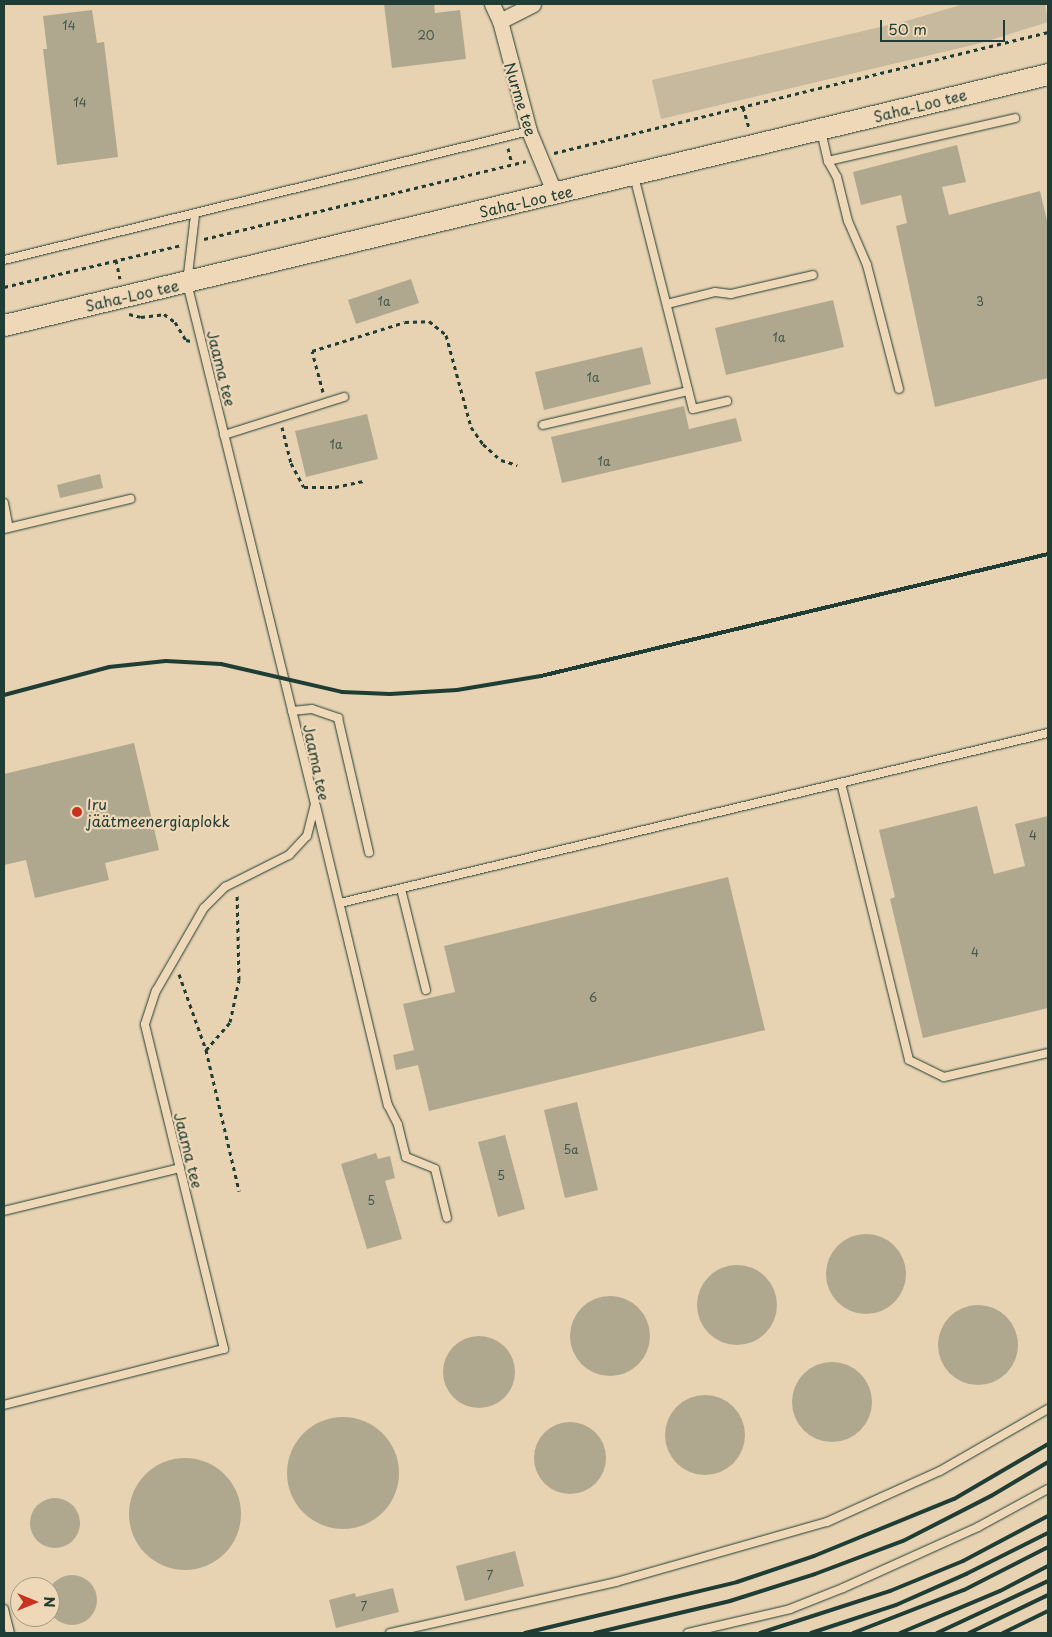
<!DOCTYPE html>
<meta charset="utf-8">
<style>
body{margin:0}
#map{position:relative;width:1052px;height:1637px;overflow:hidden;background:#e7d2b2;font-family:"Playpen Sans",sans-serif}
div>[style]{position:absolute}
.green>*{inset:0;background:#c6b99d}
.building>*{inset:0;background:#afa88f}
.round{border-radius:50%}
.path>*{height:3px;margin-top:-1.5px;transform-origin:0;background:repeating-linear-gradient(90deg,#1f3d34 0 4px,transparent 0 8px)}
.roads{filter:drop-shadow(0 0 1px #1f3d34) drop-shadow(0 0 1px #1f3d34)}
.service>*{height:8px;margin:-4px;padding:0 4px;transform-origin:4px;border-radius:4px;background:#efd8b7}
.minor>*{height:15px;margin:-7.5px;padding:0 7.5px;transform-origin:7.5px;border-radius:7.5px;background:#efd8b7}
.secondary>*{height:21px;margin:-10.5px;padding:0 10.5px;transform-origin:10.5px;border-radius:10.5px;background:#efd8b7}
.rail>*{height:4px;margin:-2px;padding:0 2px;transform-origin:2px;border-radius:2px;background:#1f3d34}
.dots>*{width:14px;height:14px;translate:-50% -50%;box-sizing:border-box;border:2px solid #efd8b7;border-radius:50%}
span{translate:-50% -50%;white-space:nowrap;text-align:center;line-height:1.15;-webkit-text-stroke:4.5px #efd8b7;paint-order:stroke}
.number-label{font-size:12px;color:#43584b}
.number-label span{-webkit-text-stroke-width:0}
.street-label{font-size:15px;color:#1f3d34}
.poi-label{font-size:15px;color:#1f3d34}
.left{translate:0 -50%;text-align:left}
.frame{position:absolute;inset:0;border:5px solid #1f3d34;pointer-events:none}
.north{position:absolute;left:10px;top:1577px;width:50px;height:50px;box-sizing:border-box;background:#efd8b7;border:1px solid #9c9a83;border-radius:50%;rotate:90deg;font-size:14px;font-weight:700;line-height:20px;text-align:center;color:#1f3d34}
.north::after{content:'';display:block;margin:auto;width:18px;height:22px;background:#c8321e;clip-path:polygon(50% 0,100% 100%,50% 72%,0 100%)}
.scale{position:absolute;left:880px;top:20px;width:125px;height:22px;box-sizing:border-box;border:2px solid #1f3d34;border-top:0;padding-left:6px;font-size:15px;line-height:18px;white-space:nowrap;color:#1f3d34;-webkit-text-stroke:4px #efd8b7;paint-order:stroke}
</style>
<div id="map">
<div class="green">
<div style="clip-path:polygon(964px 4px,1045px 4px,1048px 22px,981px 43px,661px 119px,652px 80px,906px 21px)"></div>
</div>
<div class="building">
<div style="clip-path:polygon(384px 4px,434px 4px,435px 13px,460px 10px,466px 59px,392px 68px)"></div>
<div style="clip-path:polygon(92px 10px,97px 43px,104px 42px,118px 157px,57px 165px,43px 49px,47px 49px,43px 16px)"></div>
<div style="clip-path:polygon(957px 145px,966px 182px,942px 187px,949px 215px,1040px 191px,1048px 225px,1048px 378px,935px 407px,896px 226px,907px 223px,901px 195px,861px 205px,853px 172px)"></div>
<div style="clip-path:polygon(411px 279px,419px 303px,356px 324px,348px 300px)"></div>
<div style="clip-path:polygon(833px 300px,844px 347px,726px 375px,715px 328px)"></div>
<div style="clip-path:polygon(642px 347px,651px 384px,544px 410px,535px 372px)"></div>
<div style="clip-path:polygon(684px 406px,689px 429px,736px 418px,742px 441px,562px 483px,551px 437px)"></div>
<div style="clip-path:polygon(367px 414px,378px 459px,306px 477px,295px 431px)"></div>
<div style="clip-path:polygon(100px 474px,103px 488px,60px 498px,57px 485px)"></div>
<div style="clip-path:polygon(134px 743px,159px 850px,105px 863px,109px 880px,35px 898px,26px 860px,4px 865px,4px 774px)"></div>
<div style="clip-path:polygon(977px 806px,994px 874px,1025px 866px,1015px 824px,1048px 816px,1048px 1008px,923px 1038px,890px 899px,895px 897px,879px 830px)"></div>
<div style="clip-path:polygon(728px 877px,765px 1030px,429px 1111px,418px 1065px,396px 1070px,393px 1055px,414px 1050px,403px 1004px,455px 992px,444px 946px)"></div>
<div style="clip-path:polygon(577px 1102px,598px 1190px,565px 1198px,544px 1110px)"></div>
<div style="clip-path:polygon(505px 1135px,525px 1209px,498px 1217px,478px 1142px)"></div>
<div style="clip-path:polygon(376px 1153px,378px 1159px,390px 1156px,395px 1178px,385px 1181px,402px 1239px,367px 1249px,341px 1164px)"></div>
<div class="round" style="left:826px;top:1234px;width:80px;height:80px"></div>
<div class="round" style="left:697px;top:1265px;width:80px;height:80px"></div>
<div class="round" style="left:570px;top:1296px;width:80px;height:80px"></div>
<div class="round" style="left:938px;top:1305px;width:80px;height:80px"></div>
<div class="round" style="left:443px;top:1336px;width:72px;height:72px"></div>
<div class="round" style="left:792px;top:1362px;width:80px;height:80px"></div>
<div class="round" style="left:665px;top:1395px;width:80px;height:80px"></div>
<div class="round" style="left:287px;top:1417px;width:112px;height:112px"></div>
<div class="round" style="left:534px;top:1422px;width:72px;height:72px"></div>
<div class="round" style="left:129px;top:1458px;width:112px;height:112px"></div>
<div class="round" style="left:30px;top:1498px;width:50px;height:50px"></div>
<div style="clip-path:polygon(515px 1551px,524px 1586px,465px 1601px,456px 1566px)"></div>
<div class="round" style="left:47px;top:1575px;width:50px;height:50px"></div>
<div style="clip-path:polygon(393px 1588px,399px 1612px,336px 1628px,329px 1600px,355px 1593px,356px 1597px)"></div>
</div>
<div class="path">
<div style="left:743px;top:107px;width:22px;rotate:74deg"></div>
<div style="left:508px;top:148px;width:16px;rotate:76deg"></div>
<div style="left:554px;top:153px;width:509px;rotate:-13.76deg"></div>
<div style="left:204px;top:239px;width:331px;rotate:-13.6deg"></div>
<div style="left:116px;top:260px;width:19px;rotate:78deg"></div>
<div style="left:4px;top:287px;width:182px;rotate:-13.3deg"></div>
<div style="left:129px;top:314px;width:12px;rotate:14deg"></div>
<div style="left:141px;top:317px;width:23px;rotate:-7deg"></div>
<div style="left:164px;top:314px;width:14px;rotate:36deg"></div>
<div style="left:175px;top:322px;width:21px;rotate:59deg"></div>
<div style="left:186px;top:340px;width:5px;rotate:11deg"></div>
<div style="left:323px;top:392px;width:42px;rotate:-105deg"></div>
<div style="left:312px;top:351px;width:97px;rotate:-17.3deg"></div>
<div style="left:405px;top:322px;width:24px;rotate:-2deg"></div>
<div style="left:429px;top:321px;width:22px;rotate:39deg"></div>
<div style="left:446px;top:335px;width:95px;rotate:74.8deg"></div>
<div style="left:471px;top:427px;width:21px;rotate:55deg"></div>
<div style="left:483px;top:444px;width:24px;rotate:42deg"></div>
<div style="left:501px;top:460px;width:17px;rotate:17deg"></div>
<div style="left:282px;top:427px;width:37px;rotate:76deg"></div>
<div style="left:291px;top:463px;width:27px;rotate:62deg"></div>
<div style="left:304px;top:487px;width:31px"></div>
<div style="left:335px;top:487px;width:29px;rotate:-12deg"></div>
<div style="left:179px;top:974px;width:81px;rotate:70.4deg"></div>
<div style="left:206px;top:1050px;width:145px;rotate:76.8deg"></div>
<div style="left:206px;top:1050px;width:37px;rotate:-49deg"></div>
<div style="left:230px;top:1022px;width:43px;rotate:-77.9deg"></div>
<div style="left:239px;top:980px;width:86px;rotate:-91.3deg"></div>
</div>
<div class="roads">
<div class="service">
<div style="left:821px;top:131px;width:31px;rotate:77deg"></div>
<div style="left:828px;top:161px;width:192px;rotate:-12.9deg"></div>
<div style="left:828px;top:161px;width:18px;rotate:61deg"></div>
<div style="left:837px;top:177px;width:45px;rotate:76deg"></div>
<div style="left:848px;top:221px;width:48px;rotate:66.6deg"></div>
<div style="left:867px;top:265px;width:128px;rotate:75.5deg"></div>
<div style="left:634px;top:176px;width:240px;rotate:75.8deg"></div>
<div style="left:693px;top:409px;width:35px;rotate:-13deg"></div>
<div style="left:4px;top:260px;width:541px;rotate:-13.8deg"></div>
<div style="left:667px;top:304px;width:49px;rotate:-14deg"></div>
<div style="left:715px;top:292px;width:16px;rotate:7deg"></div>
<div style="left:731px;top:294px;width:84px;rotate:-13deg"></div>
<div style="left:543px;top:425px;width:149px;rotate:-13.2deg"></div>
<div style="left:224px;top:435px;width:126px;rotate:-17.6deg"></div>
<div style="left:4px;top:503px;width:25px;rotate:79deg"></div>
<div style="left:4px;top:529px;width:130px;rotate:-13.4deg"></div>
<div style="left:292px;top:711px;width:20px;rotate:-6deg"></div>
<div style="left:312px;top:709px;width:28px;rotate:19deg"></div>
<div style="left:338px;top:718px;width:138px;rotate:77deg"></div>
<div style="left:841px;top:783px;width:285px;rotate:76.2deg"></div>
<div style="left:909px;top:1060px;width:39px;rotate:26deg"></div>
<div style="left:944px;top:1077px;width:107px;rotate:-13deg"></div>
<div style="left:316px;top:806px;width:308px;rotate:76.5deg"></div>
<div style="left:388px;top:1105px;width:22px;rotate:63deg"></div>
<div style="left:398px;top:1125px;width:33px;rotate:76deg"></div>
<div style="left:406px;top:1157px;width:31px;rotate:22deg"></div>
<div style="left:435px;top:1169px;width:50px;rotate:76.2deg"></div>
<div style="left:401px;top:889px;width:104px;rotate:76.1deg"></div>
<div style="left:340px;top:903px;width:728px;rotate:-13.5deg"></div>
<div style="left:4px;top:1211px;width:181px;rotate:-13.7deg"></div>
<div style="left:4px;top:1405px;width:227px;rotate:-14.3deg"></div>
<div style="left:224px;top:1349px;width:334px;rotate:-103.7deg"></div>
<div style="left:145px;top:1024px;width:35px;rotate:-72deg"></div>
<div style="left:156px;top:991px;width:96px;rotate:-60deg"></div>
<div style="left:204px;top:908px;width:30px;rotate:-45deg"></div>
<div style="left:225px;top:887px;width:72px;rotate:-26.6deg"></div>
<div style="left:289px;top:855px;width:26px;rotate:-47deg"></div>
<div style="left:307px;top:836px;width:33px;rotate:-76deg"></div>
<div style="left:315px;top:804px;width:536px;rotate:-103.8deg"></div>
<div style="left:187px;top:283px;width:68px;rotate:-83.3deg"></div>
<div style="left:4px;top:1609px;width:25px;rotate:76deg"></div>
<div style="left:390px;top:1633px;width:232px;rotate:-12.7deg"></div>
<div style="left:616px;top:1582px;width:219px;rotate:-15.9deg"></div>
<div style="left:827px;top:1522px;width:124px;rotate:-24.3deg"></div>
<div style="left:940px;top:1471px;width:125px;rotate:-29.9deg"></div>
<div style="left:688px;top:1633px;width:105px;rotate:-13.2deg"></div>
<div style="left:790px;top:1609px;width:57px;rotate:-21.6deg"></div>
<div style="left:843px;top:1588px;width:148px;rotate:-24.3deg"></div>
<div style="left:978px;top:1527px;width:80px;rotate:-28.5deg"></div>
</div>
<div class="minor">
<div style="left:492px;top:4px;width:19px;rotate:65deg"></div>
<div style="left:500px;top:21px;width:114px;rotate:75.2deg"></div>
<div style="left:529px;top:131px;width:68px;rotate:67.6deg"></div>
<div style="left:500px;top:21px;width:37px;rotate:-27deg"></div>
</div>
<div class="secondary">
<div style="left:4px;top:325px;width:1074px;rotate:-13.52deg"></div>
</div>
</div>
<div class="rail">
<div style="left:4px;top:695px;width:109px;rotate:-14.9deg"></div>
<div style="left:109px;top:667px;width:57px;rotate:-6deg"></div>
<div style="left:166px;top:661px;width:55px;rotate:3.1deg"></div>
<div style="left:221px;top:664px;width:124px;rotate:13deg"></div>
<div style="left:342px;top:692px;width:48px;rotate:2.4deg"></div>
<div style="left:390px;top:694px;width:67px;rotate:-3.4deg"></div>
<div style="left:457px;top:690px;width:85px;rotate:-9.5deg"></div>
<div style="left:541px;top:676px;width:521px;rotate:-13.53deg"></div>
<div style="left:525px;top:1633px;width:218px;rotate:-13.5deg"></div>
<div style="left:737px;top:1582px;width:81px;rotate:-18.7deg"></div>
<div style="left:814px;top:1556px;width:151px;rotate:-22.2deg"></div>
<div style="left:954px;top:1499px;width:109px;rotate:-30.3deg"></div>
<div style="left:595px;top:1633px;width:139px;rotate:-13.3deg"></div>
<div style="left:730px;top:1601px;width:89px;rotate:-17.6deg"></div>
<div style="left:815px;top:1574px;width:94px;rotate:-20.6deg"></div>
<div style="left:903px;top:1541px;width:99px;rotate:-27.1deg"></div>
<div style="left:991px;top:1496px;width:66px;rotate:-30.8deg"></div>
<div style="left:760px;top:1633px;width:137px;rotate:-17.9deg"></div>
<div style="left:890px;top:1591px;width:79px;rotate:-22.3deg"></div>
<div style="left:963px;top:1561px;width:96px;rotate:-27.9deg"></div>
<div style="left:811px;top:1633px;width:89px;rotate:-18.2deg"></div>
<div style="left:896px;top:1605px;width:77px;rotate:-23.9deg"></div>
<div style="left:966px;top:1574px;width:92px;rotate:-26.6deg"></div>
<div style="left:853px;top:1633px;width:119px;rotate:-21.2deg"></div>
<div style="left:964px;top:1590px;width:94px;rotate:-27.1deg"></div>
<div style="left:900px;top:1633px;width:108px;rotate:-22.8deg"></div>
<div style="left:1000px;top:1591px;width:54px;rotate:-27.5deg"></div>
<div style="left:937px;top:1633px;width:123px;rotate:-25.1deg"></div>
<div style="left:969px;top:1633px;width:88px;rotate:-25.7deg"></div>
<div style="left:1003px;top:1633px;width:50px;rotate:-26.1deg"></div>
</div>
<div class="dots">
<div style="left:77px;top:812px;background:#c8321e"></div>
</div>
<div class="number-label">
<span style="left:69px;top:26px">14</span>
<span style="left:426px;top:36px">20</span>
<span style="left:80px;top:103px">14</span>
<span style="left:384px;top:302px">1a</span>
<span style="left:980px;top:302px">3</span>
<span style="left:779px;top:338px">1a</span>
<span style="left:593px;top:378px">1a</span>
<span style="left:336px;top:445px">1a</span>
<span style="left:604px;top:462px">1a</span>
<span style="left:1033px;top:836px">4</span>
<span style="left:975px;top:953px">4</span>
<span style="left:593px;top:998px">6</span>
<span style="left:571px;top:1150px">5a</span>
<span style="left:501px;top:1176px">5</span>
<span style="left:371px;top:1201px">5</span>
<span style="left:490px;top:1576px">7</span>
<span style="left:364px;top:1607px">7</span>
</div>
<div class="street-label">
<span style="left:521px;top:99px;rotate:73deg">Nurme tee</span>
<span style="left:920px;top:105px;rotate:-14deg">Saha-Loo tee</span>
<span style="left:526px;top:201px;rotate:-13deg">Saha-Loo tee</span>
<span style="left:132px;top:295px;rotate:-13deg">Saha-Loo tee</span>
<span style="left:222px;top:368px;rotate:76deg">Jaama tee</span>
<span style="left:317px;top:762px;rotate:78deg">Jaama tee</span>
<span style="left:189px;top:1150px;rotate:76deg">Jaama tee</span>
</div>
<div class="poi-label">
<span class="left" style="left:87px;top:812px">Iru<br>jäätmeenergiaplokk</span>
</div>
<div class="frame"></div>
<div class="north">N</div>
<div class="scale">50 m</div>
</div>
